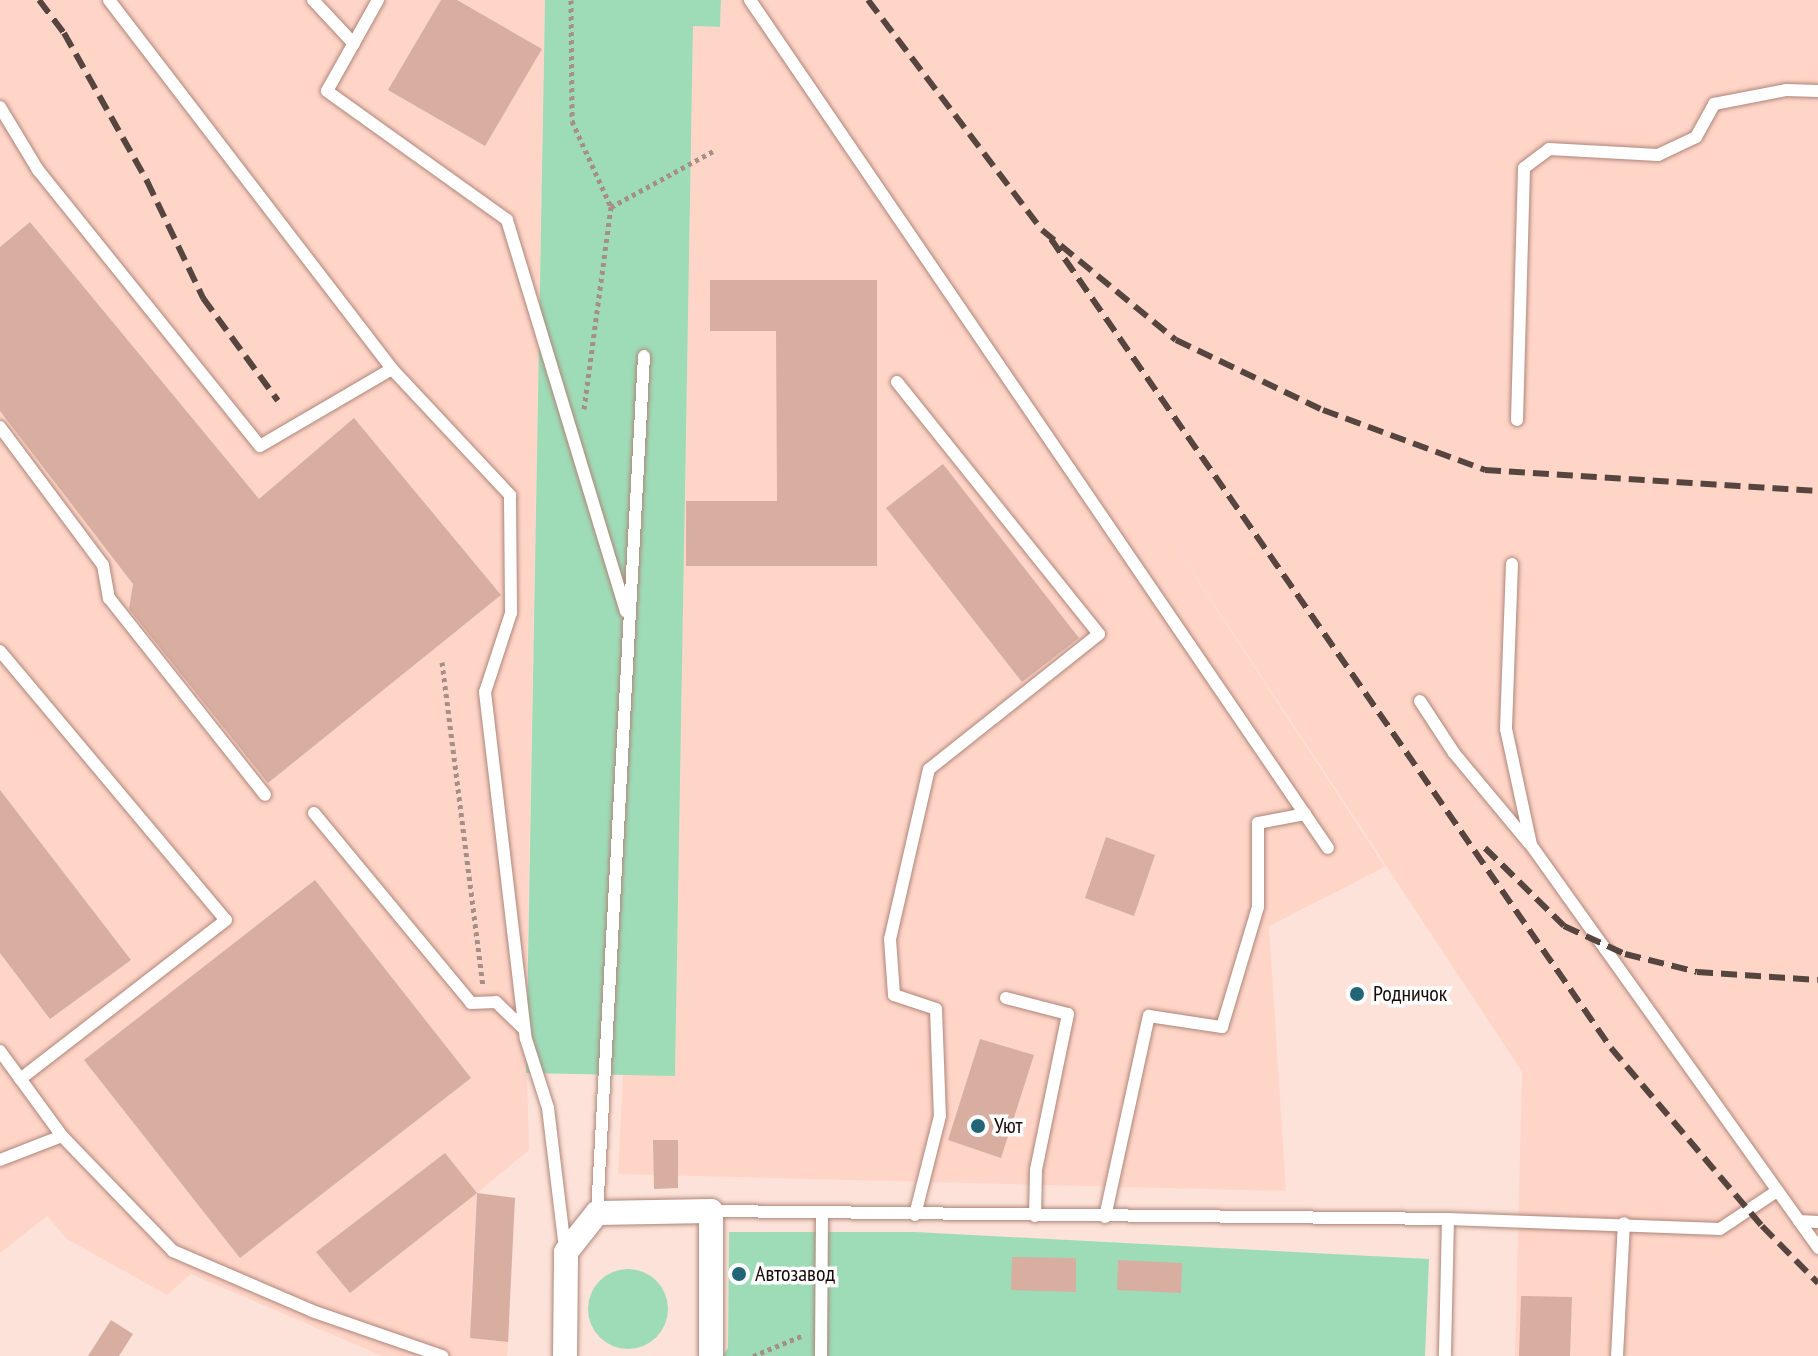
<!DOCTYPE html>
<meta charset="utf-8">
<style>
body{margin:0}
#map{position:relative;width:1818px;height:1356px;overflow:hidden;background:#fde2d9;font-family:"PT Sans Narrow",sans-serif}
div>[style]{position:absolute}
.built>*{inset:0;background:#ffd5c8}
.green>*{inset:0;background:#9edcb8}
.round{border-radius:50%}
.building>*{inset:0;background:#d8aea1}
.path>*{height:5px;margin-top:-2.5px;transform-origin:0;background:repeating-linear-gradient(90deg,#a58f87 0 4px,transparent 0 8px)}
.roads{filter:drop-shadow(0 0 2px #ae8679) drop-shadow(0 0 2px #ae8679)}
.service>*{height:12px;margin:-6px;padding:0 6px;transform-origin:6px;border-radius:6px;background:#fff}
.minor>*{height:24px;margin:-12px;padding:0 12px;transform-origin:12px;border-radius:12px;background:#fff}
.rail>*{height:6px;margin-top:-3px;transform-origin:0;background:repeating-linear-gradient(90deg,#56453f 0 16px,transparent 0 24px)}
.dots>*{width:22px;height:22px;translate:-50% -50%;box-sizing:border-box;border:4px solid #fff;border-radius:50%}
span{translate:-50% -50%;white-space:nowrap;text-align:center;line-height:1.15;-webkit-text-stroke:7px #fff;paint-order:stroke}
.poi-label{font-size:22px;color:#170905}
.left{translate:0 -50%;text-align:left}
</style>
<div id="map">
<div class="built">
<div style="clip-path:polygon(0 0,545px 0,526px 1039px,529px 1150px,477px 1193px,470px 1315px,510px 1321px,507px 1356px,382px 1356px,191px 1274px,167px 1295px,67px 1239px,47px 1216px,0 1253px)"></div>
<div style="clip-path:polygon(721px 0,1818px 0,1818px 1356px,1515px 1356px,1522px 1072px,1142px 495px,1385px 867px,1269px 926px,1286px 1191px,618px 1174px,623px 1075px,675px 1075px,693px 26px,720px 27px)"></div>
</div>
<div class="green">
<div style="clip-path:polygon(545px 0,721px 0,720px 27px,693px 26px,675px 1076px,526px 1073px)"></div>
<div style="clip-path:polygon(729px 1232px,915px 1232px,1429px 1259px,1425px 1356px,722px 1356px,728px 1348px)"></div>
<div class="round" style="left:588px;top:1269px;width:80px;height:80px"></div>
</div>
<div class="building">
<div style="clip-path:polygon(441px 0,457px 0,542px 49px,485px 146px,388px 90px)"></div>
<div style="clip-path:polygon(30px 222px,259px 499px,354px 418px,501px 595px,268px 783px,129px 609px,133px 584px,0 411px,0 247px)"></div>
<div style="clip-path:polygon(710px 280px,877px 280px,877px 566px,686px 566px,686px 501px,777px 501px,776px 331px,710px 331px)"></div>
<div style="clip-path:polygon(943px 464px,1079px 638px,1022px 682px,886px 508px)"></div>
<div style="clip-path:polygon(0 790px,131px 960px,50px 1019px,0 953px)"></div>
<div style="clip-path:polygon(1106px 837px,1155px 855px,1134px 916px,1085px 898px)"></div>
<div style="clip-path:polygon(315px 880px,471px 1078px,240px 1258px,84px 1060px)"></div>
<div style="clip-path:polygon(980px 1039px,1034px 1055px,1001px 1158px,948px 1140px)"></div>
<div style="clip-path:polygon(653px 1140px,678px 1140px,678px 1188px,654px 1189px)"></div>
<div style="clip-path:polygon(445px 1153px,477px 1193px,350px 1293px,316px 1252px)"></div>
<div style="clip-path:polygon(477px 1193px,515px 1198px,508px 1342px,470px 1338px)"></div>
<div style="clip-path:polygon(1012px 1257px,1076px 1258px,1076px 1292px,1011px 1290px)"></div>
<div style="clip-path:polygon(1118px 1260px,1182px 1263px,1181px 1293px,1117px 1290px)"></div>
<div style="clip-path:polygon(1521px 1296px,1572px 1297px,1570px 1356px,1519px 1356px)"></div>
<div style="clip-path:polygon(111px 1320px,133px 1334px,119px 1356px,88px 1356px)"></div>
</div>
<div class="path">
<div style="left:571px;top:0;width:121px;rotate:89.5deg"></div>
<div style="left:572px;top:121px;width:94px;rotate:65.6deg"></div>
<div style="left:584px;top:409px;width:204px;rotate:-82.4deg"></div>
<div style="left:611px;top:207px;width:119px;rotate:-28.7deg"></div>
<div style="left:442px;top:662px;width:327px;rotate:82.8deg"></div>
<div style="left:753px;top:1356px;width:55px;rotate:-22.4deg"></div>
</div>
<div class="roads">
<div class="service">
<div style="left:109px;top:0;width:465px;rotate:52.5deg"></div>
<div style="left:392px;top:369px;width:173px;rotate:46.9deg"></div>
<div style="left:510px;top:495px;width:118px;rotate:89.5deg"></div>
<div style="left:511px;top:613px;width:83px;rotate:108.2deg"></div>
<div style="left:485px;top:692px;width:349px;rotate:83.3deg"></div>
<div style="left:526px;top:1039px;width:72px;rotate:72.3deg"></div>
<div style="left:548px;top:1108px;width:142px;rotate:83.1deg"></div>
<div style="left:313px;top:0;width:60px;rotate:47deg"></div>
<div style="left:378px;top:0;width:104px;rotate:119.3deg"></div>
<div style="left:327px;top:91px;width:221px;rotate:35.6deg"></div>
<div style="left:507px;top:220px;width:409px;rotate:73.1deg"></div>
<div style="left:750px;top:0;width:1026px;rotate:55.72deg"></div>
<div style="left:0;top:107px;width:74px;rotate:58.9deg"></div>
<div style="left:38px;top:170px;width:354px;rotate:51.2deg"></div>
<div style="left:260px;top:446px;width:153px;rotate:-30.3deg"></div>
<div style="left:897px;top:382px;width:323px;rotate:51.3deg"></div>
<div style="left:1099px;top:634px;width:217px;rotate:141.5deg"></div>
<div style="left:929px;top:769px;width:174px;rotate:102.9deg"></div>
<div style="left:890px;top:939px;width:56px;rotate:85.9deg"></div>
<div style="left:894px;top:995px;width:44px;rotate:18.4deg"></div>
<div style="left:936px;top:1009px;width:107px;rotate:87.9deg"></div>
<div style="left:940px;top:1116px;width:102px;rotate:104.2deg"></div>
<div style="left:1517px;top:420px;width:252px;rotate:-88.4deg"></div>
<div style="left:1524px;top:168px;width:31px;rotate:-37deg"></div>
<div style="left:1549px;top:149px;width:109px;rotate:3.2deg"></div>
<div style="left:1658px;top:155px;width:42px;rotate:-25.3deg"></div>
<div style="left:1696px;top:137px;width:38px;rotate:-61deg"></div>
<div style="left:1714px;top:104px;width:73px;rotate:-11deg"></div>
<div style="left:1786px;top:90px;width:32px;rotate:2deg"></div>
<div style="left:0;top:427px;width:172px;rotate:53.3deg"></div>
<div style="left:103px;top:565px;width:34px;rotate:80deg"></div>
<div style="left:109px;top:598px;width:251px;rotate:51.6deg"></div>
<div style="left:1512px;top:564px;width:165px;rotate:92.1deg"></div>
<div style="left:1506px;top:729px;width:119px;rotate:77.8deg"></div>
<div style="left:1531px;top:845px;width:495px;rotate:54.5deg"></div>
<div style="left:0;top:651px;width:351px;rotate:50deg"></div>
<div style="left:226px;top:920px;width:260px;rotate:142.3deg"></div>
<div style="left:1420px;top:701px;width:62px;rotate:56.8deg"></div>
<div style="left:1454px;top:753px;width:117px;rotate:50.2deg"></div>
<div style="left:314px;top:813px;width:246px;rotate:50.4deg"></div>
<div style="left:471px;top:1003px;width:25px;rotate:-2deg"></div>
<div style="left:496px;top:1002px;width:39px;rotate:44deg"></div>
<div style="left:1006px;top:998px;width:64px;rotate:14.5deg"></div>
<div style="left:1068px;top:1014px;width:159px;rotate:101.6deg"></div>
<div style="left:1036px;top:1170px;width:46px;rotate:91.2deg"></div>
<div style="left:0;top:1051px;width:105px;rotate:53.9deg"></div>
<div style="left:0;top:1160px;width:66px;rotate:-21.2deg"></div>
<div style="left:62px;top:1136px;width:160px;rotate:46deg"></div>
<div style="left:173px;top:1251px;width:151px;rotate:23.3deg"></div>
<div style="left:312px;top:1311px;width:138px;rotate:19.1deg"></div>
<div style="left:711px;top:1211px;width:737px;rotate:0.62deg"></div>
<div style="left:1448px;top:1219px;width:137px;rotate:91.3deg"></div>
<div style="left:597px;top:1213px;width:858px;rotate:-86.86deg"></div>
<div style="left:1105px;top:1217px;width:206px;rotate:-77.7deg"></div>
<div style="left:1149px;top:1016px;width:74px;rotate:8.6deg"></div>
<div style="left:1222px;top:1027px;width:125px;rotate:-73.3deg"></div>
<div style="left:1258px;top:907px;width:84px;rotate:-90deg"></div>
<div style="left:1258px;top:823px;width:48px;rotate:-10.8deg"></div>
<div style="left:1448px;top:1219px;width:272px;rotate:2.1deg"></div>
<div style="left:1720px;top:1229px;width:69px;rotate:-33.7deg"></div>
<div style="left:1799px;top:1221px;width:19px;rotate:3deg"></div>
<div style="left:821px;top:1356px;width:141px;rotate:-89.6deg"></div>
<div style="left:1617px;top:1356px;width:133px;rotate:-87deg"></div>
</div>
<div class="minor">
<div style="left:565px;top:1356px;width:104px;rotate:-89.4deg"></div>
<div style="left:566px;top:1252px;width:50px;rotate:-51.5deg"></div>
<div style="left:597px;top:1213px;width:114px;rotate:-1deg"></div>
<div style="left:711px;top:1211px;width:145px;rotate:90deg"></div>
</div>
</div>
<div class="rail">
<div style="left:39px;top:0;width:41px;rotate:52.9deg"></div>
<div style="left:64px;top:33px;width:170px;rotate:60.7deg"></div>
<div style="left:147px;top:181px;width:130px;rotate:64.4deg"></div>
<div style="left:203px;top:298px;width:127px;rotate:53.9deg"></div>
<div style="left:868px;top:0;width:288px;rotate:52.9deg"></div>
<div style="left:1042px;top:230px;width:173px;rotate:39.4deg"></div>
<div style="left:1176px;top:340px;width:163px;rotate:25.5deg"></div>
<div style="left:1323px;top:410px;width:173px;rotate:20.3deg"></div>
<div style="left:1485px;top:470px;width:334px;rotate:3.6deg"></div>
<div style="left:1051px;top:239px;width:984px;rotate:55.31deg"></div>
<div style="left:1611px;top:1048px;width:233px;rotate:49.7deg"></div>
<div style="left:1762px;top:1226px;width:80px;rotate:45.5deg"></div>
<div style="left:1485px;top:848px;width:111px;rotate:44.6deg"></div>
<div style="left:1564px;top:926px;width:67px;rotate:24.7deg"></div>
<div style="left:1625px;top:954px;width:74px;rotate:14deg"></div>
<div style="left:1697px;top:972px;width:121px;rotate:3.8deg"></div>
</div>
<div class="dots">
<div style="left:1357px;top:994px;background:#216577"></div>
<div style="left:978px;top:1126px;background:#216577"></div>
<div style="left:739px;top:1274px;background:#216577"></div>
</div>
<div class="poi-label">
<span class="left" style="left:1373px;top:994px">Родничок</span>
<span class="left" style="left:994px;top:1126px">Уют</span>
<span class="left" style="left:755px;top:1274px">Автозавод</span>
</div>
</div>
